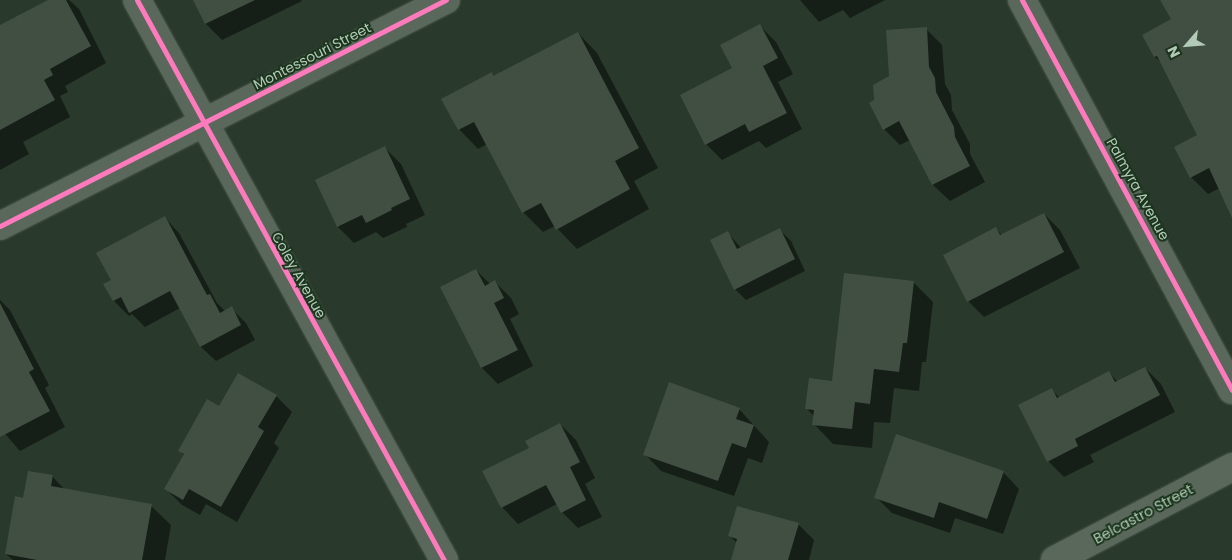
<!DOCTYPE html>
<style>
body{margin:0}
#map{position:relative;width:1232px;height:560px;overflow:hidden;background:#29392b;font-family:Poppins,sans-serif}
div>[style]{position:absolute}
.shadow>*{inset:0;background:#0007}
.building>*{inset:0;background:#414f42}
.roads{filter:drop-shadow(0 0 1px #485449) drop-shadow(0 0 1px #485449)}
.minor>*{height:28px;margin:-14px;padding:0 14px;transform-origin:14px;border-radius:14px;background:#5a675b}
.cycleway>*{height:5px;margin:-2.5px;padding:0 2.5px;transform-origin:2.5px;border-radius:2.5px;background:#fd7abc}
span{translate:-50% -50%;white-space:nowrap;text-align:center;line-height:1.15;-webkit-text-stroke:4px #1c351e;paint-order:stroke}
.street-label{font-size:14px;color:#b3cbb6}
.north{position:absolute;left:1162px;top:20px;width:50px;height:50px;-webkit-text-stroke:4px #1c351e;paint-order:stroke;rotate:243deg;font-size:14px;font-weight:700;line-height:20px;text-align:center;color:#b3cbb6}
.north::after{content:'';display:block;margin:auto;width:18px;height:22px;background:#b3cbb6;clip-path:polygon(50% 0,100% 100%,50% 72%,0 100%)}
</style>
<div id="map">
<div class="shadow">
<div style="clip-path:polygon(50px 0,69px 0,79px 9px,106px 63px,65px 86px,68px 92px,60px 96px,70px 117px,23px 142px,29px 154px,0 170px,0 27px)"></div>
<div style="clip-path:polygon(195px 0,301px 0,302px 1px,222px 40px,206px 24px)"></div>
<div style="clip-path:polygon(800px 0,885px 0,850px 18px,843px 10px,819px 22px)"></div>
<div style="clip-path:polygon(1162px 0,1232px 0,1232px 215px,1220px 188px,1208px 194px,1191px 177px,1199px 135px,1163px 64px,1155px 57px,1143px 35px,1172px 19px)"></div>
<div style="clip-path:polygon(760px 26px,776px 42px,793px 74px,778px 82px,802px 129px,766px 148px,759px 141px,722px 160px,706px 144px)"></div>
<div style="clip-path:polygon(926px 29px,942px 45px,945px 84px,951px 95px,952px 110px,970px 144px,970px 154px,985px 182px,950px 201px,933px 185px,910px 140px,900px 145px,884px 129px,876px 101px)"></div>
<div style="clip-path:polygon(578px 33px,597px 53px,658px 168px,634px 181px,649px 209px,577px 249px,555px 226px,543px 232px,523px 212px,487px 144px,478px 149px,459px 129px,491px 74px,494px 77px)"></div>
<div style="clip-path:polygon(385px 148px,401px 164px,425px 215px,406px 224px,407px 227px,383px 238px,376px 232px,354px 243px,338px 227px)"></div>
<div style="clip-path:polygon(1044px 214px,1060px 230px,1080px 268px,984px 317px,968px 301px,996px 229px,1003px 236px)"></div>
<div style="clip-path:polygon(165px 218px,179px 233px,217px 303px,225px 311px,231px 308px,246px 323px,255px 340px,216px 361px,201px 347px,180px 308px,145px 327px,132px 314px,129px 316px,114px 301px,113px 281px)"></div>
<div style="clip-path:polygon(779px 229px,791px 241px,805px 271px,746px 300px,735px 289px,728px 233px,741px 248px)"></div>
<div style="clip-path:polygon(476px 270px,490px 284px,495px 282px,511px 298px,519px 314px,510px 319px,533px 366px,498px 384px,482px 368px,442px 287px)"></div>
<div style="clip-path:polygon(913px 282px,933px 302px,926px 362px,922px 362px,919px 391px,894px 388px,890px 423px,874px 422px,872px 448px,833px 444px,814px 424px,814px 416px,807px 409px,834px 382px)"></div>
<div style="clip-path:polygon(0 300px,10px 310px,49px 385px,45px 388px,65px 427px,20px 451px,0 428px)"></div>
<div style="clip-path:polygon(1145px 368px,1161px 384px,1175px 412px,1090px 455px,1094px 462px,1064px 477px,1048px 461px,1052px 390px,1060px 398px,1109px 373px,1118px 382px)"></div>
<div style="clip-path:polygon(276px 396px,292px 412px,274px 443px,279px 448px,237px 522px,206px 504px,200px 515px,182px 505px,166px 489px,184px 455px,180px 451px,220px 408px)"></div>
<div style="clip-path:polygon(739px 409px,769px 442px,762px 463px,748px 458px,734px 496px,661px 471px,645px 454px)"></div>
<div style="clip-path:polygon(560px 424px,576px 440px,595px 478px,585px 484px,602px 517px,578px 528px,562px 512px,557px 504px,518px 524px,502px 507px,484px 472px,531px 449px)"></div>
<div style="clip-path:polygon(1003px 472px,1019px 489px,1003px 534px,955px 518px,950px 533px,892px 513px,876px 497px)"></div>
<div style="clip-path:polygon(52px 476px,65px 490px,151px 506px,171px 525px,165px 560px,13px 560px,6px 554px,24px 499px)"></div>
<div style="clip-path:polygon(798px 524px,814px 540px,809px 560px,733px 560px,737px 543px,730px 536px)"></div>
</div>
<div class="building">
<div style="clip-path:polygon(48px 0,66px 0,91px 46px,50px 69px,53px 75px,44px 80px,55px 100px,0 130px,0 25px)"></div>
<div style="clip-path:polygon(193px 0,255px 0,205px 24px)"></div>
<div style="clip-path:polygon(1160px 0,1232px 0,1232px 218px,1209px 168px,1190px 178px,1174px 147px,1197px 135px,1157px 56px,1154px 57px,1142px 35px,1171px 19px)"></div>
<div style="clip-path:polygon(760px 24px,778px 58px,763px 66px,787px 113px,749px 132px,745px 124px,705px 145px,680px 95px,732px 68px,720px 45px)"></div>
<div style="clip-path:polygon(927px 27px,929px 67px,935px 78px,936px 92px,954px 127px,955px 137px,970px 166px,932px 185px,899px 121px,883px 130px,869px 103px,874px 100px,873px 85px,889px 76px,886px 30px)"></div>
<div style="clip-path:polygon(578px 32px,639px 148px,615px 161px,630px 189px,556px 230px,541px 203px,522px 213px,474px 122px,458px 130px,441px 99px,492px 72px,493px 76px)"></div>
<div style="clip-path:polygon(385px 146px,410px 199px,391px 208px,392px 210px,366px 223px,362px 215px,337px 227px,315px 180px)"></div>
<div style="clip-path:polygon(1044px 213px,1064px 252px,967px 302px,943px 255px,996px 227px,1000px 235px)"></div>
<div style="clip-path:polygon(165px 216px,207px 295px,210px 294px,220px 313px,232px 306px,241px 325px,200px 347px,170px 291px,129px 313px,121px 297px,113px 301px,103px 284px,111px 280px,96px 253px)"></div>
<div style="clip-path:polygon(780px 228px,795px 259px,734px 290px,710px 240px,728px 231px,737px 249px)"></div>
<div style="clip-path:polygon(476px 269px,485px 286px,495px 280px,504px 298px,494px 303px,518px 350px,481px 368px,440px 287px)"></div>
<div style="clip-path:polygon(844px 273px,914px 281px,907px 343px,903px 343px,899px 372px,874px 369px,870px 404px,855px 402px,852px 429px,812px 425px,814px 410px,805px 409px,809px 378px,832px 381px)"></div>
<div style="clip-path:polygon(0 303px,34px 369px,29px 372px,50px 411px,0 437px)"></div>
<div style="clip-path:polygon(1145px 367px,1160px 395px,1075px 439px,1078px 446px,1047px 462px,1018px 405px,1052px 388px,1057px 398px,1109px 371px,1115px 382px)"></div>
<div style="clip-path:polygon(238px 373px,277px 395px,258px 427px,264px 431px,221px 507px,189px 489px,183px 500px,164px 489px,184px 454px,178px 451px,207px 399px,219px 406px)"></div>
<div style="clip-path:polygon(669px 382px,740px 408px,736px 419px,754px 425px,746px 448px,732px 443px,718px 481px,643px 455px)"></div>
<div style="clip-path:polygon(560px 423px,580px 462px,570px 467px,586px 500px,561px 513px,546px 485px,501px 508px,482px 471px,529px 448px,525px 441px)"></div>
<div style="clip-path:polygon(896px 434px,1004px 471px,987px 519px,939px 502px,934px 518px,874px 498px)"></div>
<div style="clip-path:polygon(28px 471px,53px 475px,51px 486px,152px 504px,142px 560px,37px 560px,5px 554px,15px 496px,23px 498px)"></div>
<div style="clip-path:polygon(737px 506px,799px 523px,788px 560px,731px 560px,737px 539px,728px 536px)"></div>
</div>
<div class="roads">
<div class="minor">
<div style="left:137px;top:0;width:639px;rotate:61.27deg"></div>
<div style="left:1022px;top:0;width:443px;rotate:61.7deg"></div>
<div style="left:0;top:226px;width:500px;rotate:-26.9deg"></div>
<div style="left:1055px;top:560px;width:200px;rotate:-27.7deg"></div>
</div>
</div>
<div class="cycleway">
<div style="left:137px;top:0;width:639px;rotate:61.27deg"></div>
<div style="left:1022px;top:0;width:443px;rotate:61.7deg"></div>
<div style="left:0;top:226px;width:500px;rotate:-26.9deg"></div>
</div>
<div class="street-label">
<span style="left:312px;top:56px;rotate:-27deg">Montessouri Street</span>
<span style="left:1138px;top:189px;rotate:61deg">Palmyra Avenue</span>
<span style="left:299px;top:275px;rotate:61deg">Coley Avenue</span>
<span style="left:1143px;top:514px;rotate:-28deg">Belcastro Street</span>
</div>
<div class="north">N</div>
</div>
